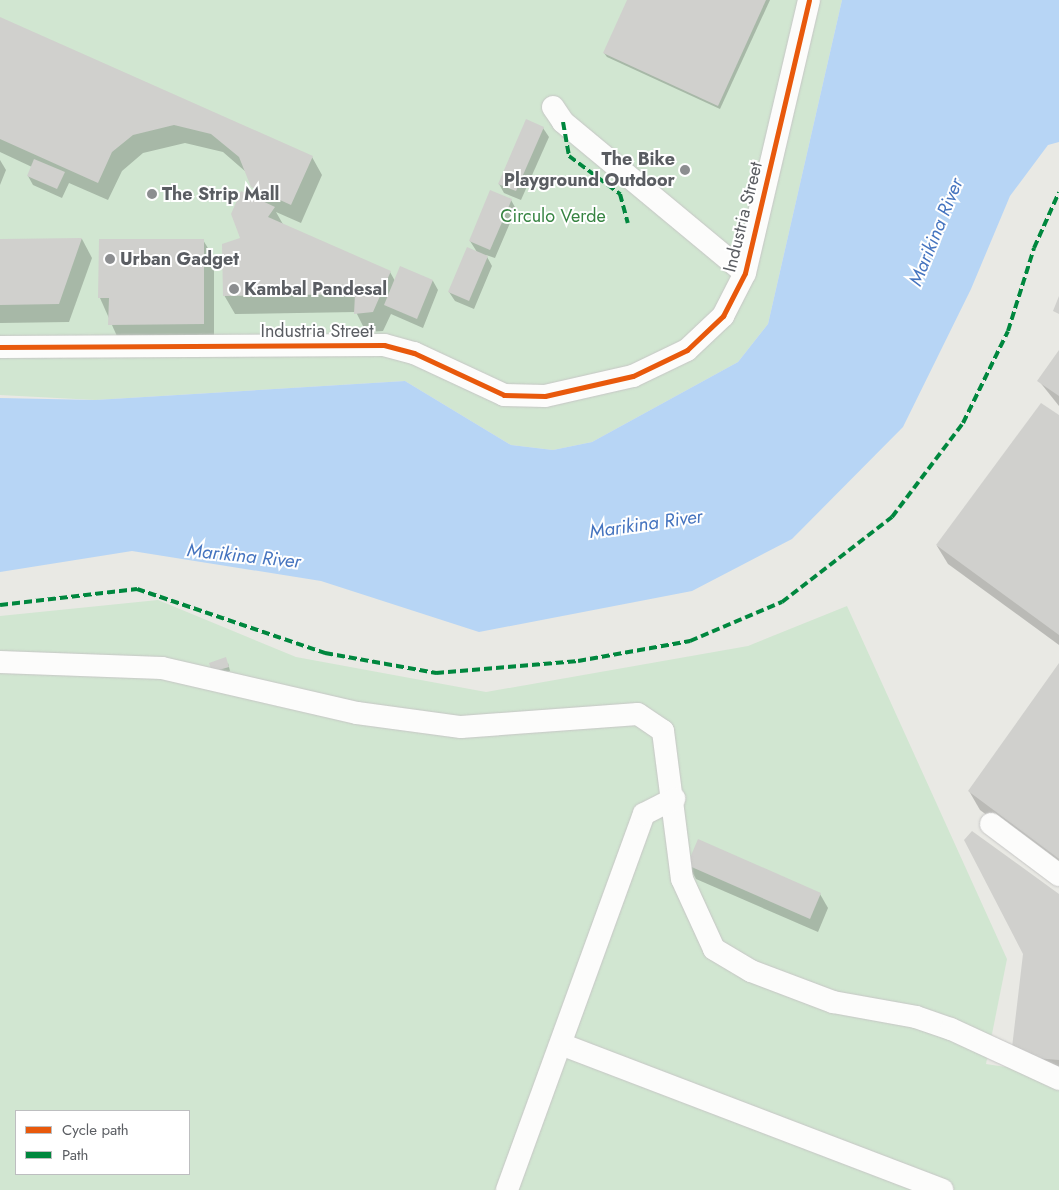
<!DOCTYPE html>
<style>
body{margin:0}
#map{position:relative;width:1059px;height:1190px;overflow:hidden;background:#e9e9e4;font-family:Jost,sans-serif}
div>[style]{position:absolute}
.green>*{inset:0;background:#d1e6d1}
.water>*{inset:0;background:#b7d5f5}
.shadow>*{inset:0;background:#0003}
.building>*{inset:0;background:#d0d0cd}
.roads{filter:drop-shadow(0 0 1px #c6c6c5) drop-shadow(0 0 1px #c6c6c5)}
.minor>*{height:22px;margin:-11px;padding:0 11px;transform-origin:11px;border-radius:11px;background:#fcfcfb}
.quiet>*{height:4px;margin-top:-2px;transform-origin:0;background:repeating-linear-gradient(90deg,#00873e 0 8px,transparent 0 12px)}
.cycleway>*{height:5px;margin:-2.5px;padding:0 2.5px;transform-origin:2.5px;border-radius:2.5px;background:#e8590c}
.dots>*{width:14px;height:14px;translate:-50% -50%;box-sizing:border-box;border:2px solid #fff;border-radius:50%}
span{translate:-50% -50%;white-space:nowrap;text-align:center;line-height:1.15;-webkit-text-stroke:4px #fff;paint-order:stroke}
.poi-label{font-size:18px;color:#5a5d62;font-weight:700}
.right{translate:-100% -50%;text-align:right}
.left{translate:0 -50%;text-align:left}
.park-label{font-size:18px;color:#378442}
.street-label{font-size:18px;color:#5a5d62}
.water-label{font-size:19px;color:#4574bf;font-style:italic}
.legend{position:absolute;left:15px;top:1110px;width:175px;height:65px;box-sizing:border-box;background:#fff;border:1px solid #bdbec0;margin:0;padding:6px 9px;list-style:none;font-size:15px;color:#5a5d62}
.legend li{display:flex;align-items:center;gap:10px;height:25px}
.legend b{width:25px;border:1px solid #bdbec0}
</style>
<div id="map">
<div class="green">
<div style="clip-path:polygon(0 0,842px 0,768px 324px,738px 362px,592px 442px,553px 450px,511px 445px,405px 381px,95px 400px,0 395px)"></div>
<div style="clip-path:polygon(evenodd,158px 600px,296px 657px,486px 692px,748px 646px,847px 606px,1007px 959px,986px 1064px,1059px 1075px,1059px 1190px,0 1190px,0 616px,158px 600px,16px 1111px,189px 1111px,189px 1174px,16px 1174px,16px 1111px)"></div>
</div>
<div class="water">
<div style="clip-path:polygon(842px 0,1059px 0,1059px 142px,1048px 145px,1010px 196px,971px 289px,903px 427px,792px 539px,692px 591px,479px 632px,321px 581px,132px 551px,0 572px,0 398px,95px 400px,405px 381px,511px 445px,553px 450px,592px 442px,738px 362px,768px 324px)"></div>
</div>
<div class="shadow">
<div style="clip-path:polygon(629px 0,770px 0,720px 109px,607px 57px,604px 53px)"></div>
<div style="clip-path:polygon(0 18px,312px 157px,322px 175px,301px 223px,276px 212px,284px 226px,390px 272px,395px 281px,401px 268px,433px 281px,438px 290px,423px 328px,391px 314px,383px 331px,366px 332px,356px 312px,235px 314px,224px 295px,241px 238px,260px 201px,246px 172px,223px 152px,185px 143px,143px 153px,122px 171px,108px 200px,69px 183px,62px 198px,33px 185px,28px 176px,32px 167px,0 152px)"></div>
<div style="clip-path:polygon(543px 128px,549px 137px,521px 200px,504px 193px,499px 184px)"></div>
<div style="clip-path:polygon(0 160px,6px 170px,0 185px)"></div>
<div style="clip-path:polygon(511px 200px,516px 209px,495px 258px,486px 255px,492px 266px,474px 309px,455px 301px,449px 292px,477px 252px,470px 241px)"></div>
<div style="clip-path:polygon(82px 239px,92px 258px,69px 322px,0 323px,0 240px)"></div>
<div style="clip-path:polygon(203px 240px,214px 258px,214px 343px,120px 343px,100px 298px)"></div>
<div style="clip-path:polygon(1059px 352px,1059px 406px,1039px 381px)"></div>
<div style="clip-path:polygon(1059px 417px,1059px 645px,948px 564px,937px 546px)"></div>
<div style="clip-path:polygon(228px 663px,230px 671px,215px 676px,213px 672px)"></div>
<div style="clip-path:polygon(1059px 665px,1059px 869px,980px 810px,969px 791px)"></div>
<div style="clip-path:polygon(688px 865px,820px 894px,828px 908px,818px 932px,696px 879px)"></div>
<div style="clip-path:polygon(1059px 895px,1059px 1077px,1023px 1074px)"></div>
</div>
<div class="building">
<div style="clip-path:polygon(627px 0,766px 0,718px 106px,603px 53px)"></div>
<div style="clip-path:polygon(0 17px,313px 156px,291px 205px,251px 187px,239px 157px,211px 134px,174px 125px,133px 135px,112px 152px,98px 183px,0 139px)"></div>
<div style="clip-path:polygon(526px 119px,544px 127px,516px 191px,498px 184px)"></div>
<div style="clip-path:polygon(34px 159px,65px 172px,57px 189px,27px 176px)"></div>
<div style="clip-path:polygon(490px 190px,512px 199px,490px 250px,469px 241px)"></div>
<div style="clip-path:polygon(241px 191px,275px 207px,268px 217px,391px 271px,373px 312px,354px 314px,355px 294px,223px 296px,222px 244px,240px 238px,231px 214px)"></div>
<div style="clip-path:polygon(82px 238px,59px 304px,0 305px,0 239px)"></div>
<div style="clip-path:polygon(99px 239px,204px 239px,204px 324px,108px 325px,109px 298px,98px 298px)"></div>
<div style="clip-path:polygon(467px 247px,488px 256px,469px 301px,448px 292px)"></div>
<div style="clip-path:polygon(400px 266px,433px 280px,417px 319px,384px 305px)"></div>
<div style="clip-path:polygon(1059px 296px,1059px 314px,1053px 311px)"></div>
<div style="clip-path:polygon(1059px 350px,1059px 396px,1037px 381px)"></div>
<div style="clip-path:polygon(1041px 403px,1059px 415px,1059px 635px,936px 545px)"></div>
<div style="clip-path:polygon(226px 657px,229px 667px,212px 672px,209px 663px)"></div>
<div style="clip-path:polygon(1059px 663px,1059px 859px,968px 791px)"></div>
<div style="clip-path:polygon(972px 831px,1059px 894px,1059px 1060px,1011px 1056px,1023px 954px,964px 840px)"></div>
<div style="clip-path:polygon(698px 839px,821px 893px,810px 919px,687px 865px)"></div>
</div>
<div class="roads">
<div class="minor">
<div style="left:553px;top:107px;width:18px;rotate:56deg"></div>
<div style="left:563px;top:122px;width:236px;rotate:39.7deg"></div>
<div style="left:0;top:347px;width:384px;rotate:-0.3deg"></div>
<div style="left:384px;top:345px;width:31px;rotate:15deg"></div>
<div style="left:414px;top:353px;width:99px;rotate:25deg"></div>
<div style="left:504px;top:395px;width:41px;rotate:1.4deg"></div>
<div style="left:545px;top:396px;width:90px;rotate:-12.8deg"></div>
<div style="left:633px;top:376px;width:60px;rotate:-25.7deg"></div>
<div style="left:687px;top:350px;width:50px;rotate:-43.4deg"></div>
<div style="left:723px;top:316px;width:48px;rotate:-62.9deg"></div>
<div style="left:745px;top:273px;width:280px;rotate:-76.8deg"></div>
<div style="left:0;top:662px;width:162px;rotate:2.1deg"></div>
<div style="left:162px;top:668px;width:200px;rotate:13deg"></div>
<div style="left:357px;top:713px;width:105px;rotate:7.7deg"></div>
<div style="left:461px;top:727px;width:177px;rotate:-4.2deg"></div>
<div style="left:638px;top:714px;width:30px;rotate:34deg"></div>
<div style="left:663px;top:731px;width:149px;rotate:82.7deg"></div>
<div style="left:682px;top:879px;width:77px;rotate:65.4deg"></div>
<div style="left:714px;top:949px;width:43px;rotate:30.7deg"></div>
<div style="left:751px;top:971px;width:88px;rotate:20.7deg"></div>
<div style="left:833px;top:1002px;width:84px;rotate:10.2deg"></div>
<div style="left:916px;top:1017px;width:37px;rotate:19deg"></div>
<div style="left:951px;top:1029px;width:119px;rotate:24.8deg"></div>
<div style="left:991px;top:824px;width:85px;rotate:36.9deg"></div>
<div style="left:563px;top:1045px;width:406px;rotate:20.9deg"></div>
<div style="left:507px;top:1190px;width:400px;rotate:-70deg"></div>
<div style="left:644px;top:814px;width:34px;rotate:-27deg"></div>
</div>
</div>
<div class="quiet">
<div style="left:563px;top:122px;width:35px;rotate:80deg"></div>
<div style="left:569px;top:156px;width:64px;rotate:36.7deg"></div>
<div style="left:620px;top:194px;width:30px;rotate:75deg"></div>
<div style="left:0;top:605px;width:138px;rotate:-6.7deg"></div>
<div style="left:137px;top:589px;width:199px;rotate:18.8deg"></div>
<div style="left:325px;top:653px;width:113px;rotate:10.2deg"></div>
<div style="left:436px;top:673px;width:143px;rotate:-4.8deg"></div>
<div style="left:578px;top:661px;width:114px;rotate:-10.1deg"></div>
<div style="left:690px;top:641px;width:100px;rotate:-23deg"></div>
<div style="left:782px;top:602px;width:139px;rotate:-37.7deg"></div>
<div style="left:892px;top:517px;width:118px;rotate:-52.9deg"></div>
<div style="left:963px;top:423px;width:102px;rotate:-63.9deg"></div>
<div style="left:1008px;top:331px;width:87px;rotate:-72.6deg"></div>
<div style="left:1034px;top:248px;width:61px;rotate:-65.9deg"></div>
</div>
<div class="cycleway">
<div style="left:0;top:347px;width:384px;rotate:-0.3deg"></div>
<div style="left:384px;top:345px;width:31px;rotate:15deg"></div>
<div style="left:414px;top:353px;width:99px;rotate:25deg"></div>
<div style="left:504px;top:395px;width:41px;rotate:1.4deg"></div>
<div style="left:545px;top:396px;width:90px;rotate:-12.8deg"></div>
<div style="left:633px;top:376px;width:60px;rotate:-25.7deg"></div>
<div style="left:687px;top:350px;width:50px;rotate:-43.4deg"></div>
<div style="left:723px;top:316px;width:48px;rotate:-62.9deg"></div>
<div style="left:745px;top:273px;width:280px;rotate:-76.8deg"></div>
</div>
<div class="dots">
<div style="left:685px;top:170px;background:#8c8e90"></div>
<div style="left:152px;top:194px;background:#8c8e90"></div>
<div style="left:110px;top:259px;background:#8c8e90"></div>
<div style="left:234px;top:289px;background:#8c8e90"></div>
</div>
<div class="poi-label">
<span class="right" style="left:675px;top:170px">The Bike<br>Playground Outdoor</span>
<span class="left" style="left:162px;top:194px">The Strip Mall</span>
<span class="left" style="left:120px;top:259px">Urban Gadget</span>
<span class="left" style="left:244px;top:289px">Kambal Pandesal</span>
</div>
<div class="park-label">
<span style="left:553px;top:216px">Circulo Verde</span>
</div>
<div class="street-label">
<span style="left:743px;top:217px;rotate:-76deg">Industria Street</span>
<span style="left:317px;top:331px">Industria Street</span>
</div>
<div class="water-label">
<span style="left:936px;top:232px;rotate:-68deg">Marikina River</span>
<span style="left:646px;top:524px;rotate:-8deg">Marikina River</span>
<span style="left:244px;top:556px;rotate:6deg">Marikina River</span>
</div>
<ul class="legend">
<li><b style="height:6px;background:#e8590c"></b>Cycle path</li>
<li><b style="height:6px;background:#00873e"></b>Path</li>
</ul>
</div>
